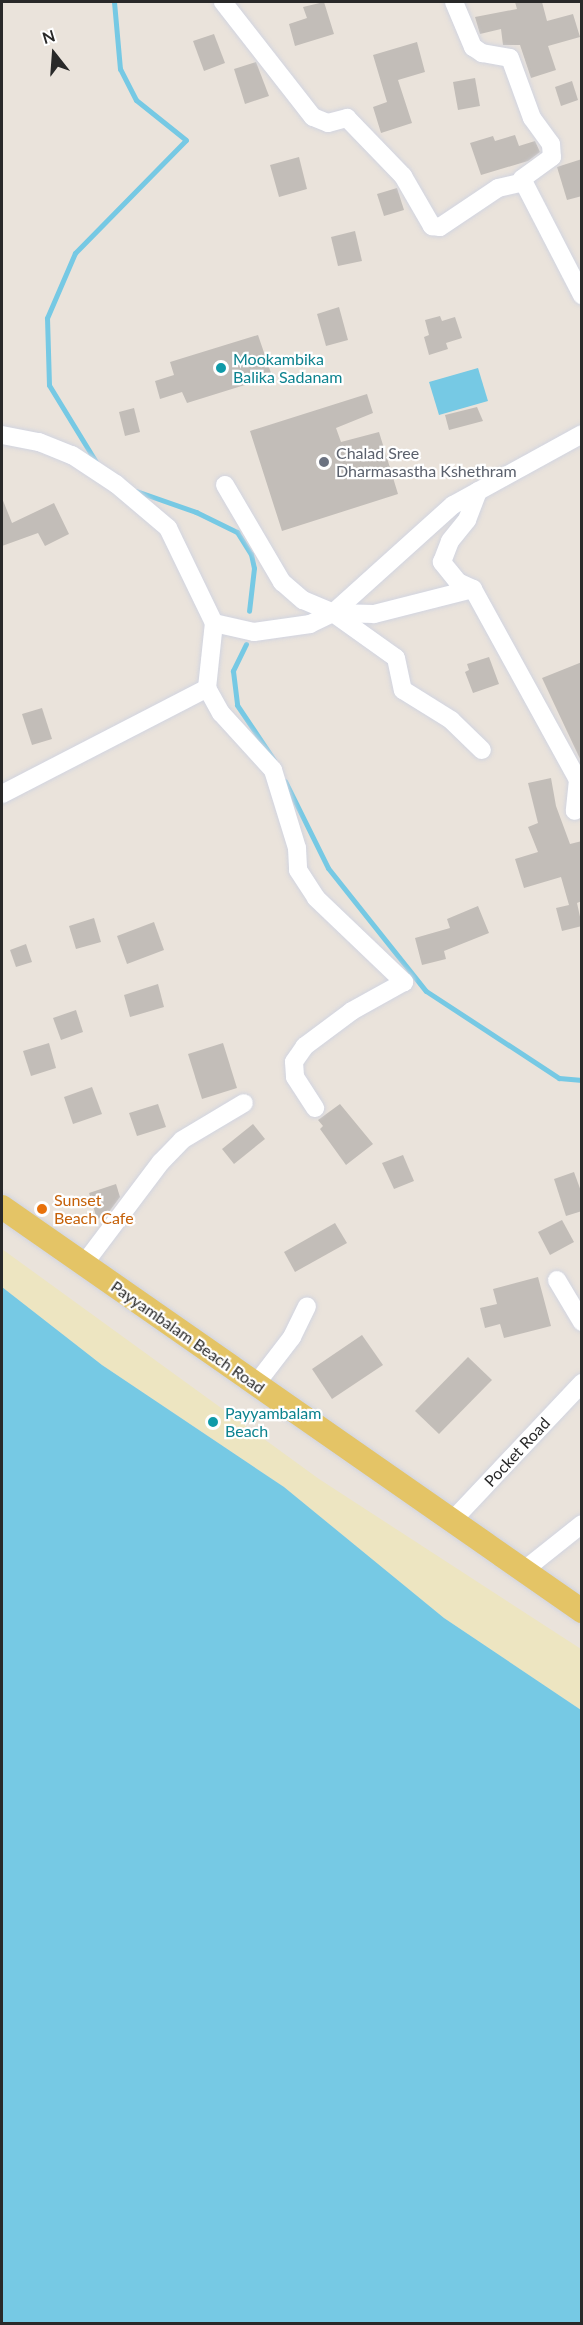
<!DOCTYPE html>
<style>
body{margin:0}
#map{position:relative;width:583px;height:2325px;overflow:hidden;background:#eae3db;font-family:Lato,sans-serif}
div>[style]{position:absolute}
.sand>*{inset:0;background:#ede5c1}
.water>*{inset:0;background:#76c9e4}
.stream>*{height:5px;margin:-2.5px;padding:0 2.5px;transform-origin:2.5px;border-radius:2.5px;background:#76c9e4}
.building>*{inset:0;background:#c2bdb8}
.roads{filter:drop-shadow(0 0 2px #d1d4e0) drop-shadow(0 0 2px #d1d4e0)}
.minor>*{height:18px;margin:-9px;padding:0 9px;transform-origin:9px;border-radius:9px;background:#fff}
.major>*{height:24px;margin:-12px;padding:0 12px;transform-origin:12px;border-radius:12px;background:#e4c466}
.dots>*{width:16px;height:16px;translate:-50% -50%;box-sizing:border-box;border:3px solid #fff;border-radius:50%}
span{translate:-50% -50%;white-space:nowrap;text-align:center;line-height:1.15;-webkit-text-stroke:4.5px #fff;paint-order:stroke}
.culture-label{font-size:16px;color:#0d838f}
.left{translate:0 -50%;text-align:left}
.worship-label{font-size:16px;color:#5b616d}
.food-label{font-size:16px;color:#c56008}
.street-label{font-size:16px;color:#292929}
.frame{position:absolute;inset:0;border:3px solid #292929;pointer-events:none}
.north{position:absolute;left:24px;top:24px;width:60px;height:60px;-webkit-text-stroke:4px #fff;paint-order:stroke;rotate:343deg;font-size:16px;font-weight:700;line-height:24px;text-align:center;color:#292929}
.north::after{content:'';display:block;margin:auto;width:21px;height:27px;background:#292929;clip-path:polygon(50% 0,100% 100%,50% 72%,0 100%)}
</style>
<div id="map">
<div class="sand">
<div style="clip-path:polygon(2px 1249px,319px 1479px,581px 1649px,581px 1710px,444px 1618px,284px 1487px,102px 1365px,2px 1287px)"></div>
</div>
<div class="water">
<div style="clip-path:polygon(478px 368px,488px 401px,439px 415px,429px 382px)"></div>
<div style="clip-path:polygon(2px 1287px,102px 1365px,284px 1487px,444px 1618px,581px 1710px,581px 2323px,2px 2323px)"></div>
</div>
<div class="stream">
<div style="left:96px;top:462px;width:90px;rotate:-121.4deg"></div>
<div style="left:49px;top:385px;width:67px;rotate:-91.7deg"></div>
<div style="left:47px;top:318px;width:71px;rotate:-66.7deg"></div>
<div style="left:75px;top:253px;width:158px;rotate:-45.5deg"></div>
<div style="left:186px;top:140px;width:64px;rotate:-141.3deg"></div>
<div style="left:136px;top:100px;width:35px;rotate:-117deg"></div>
<div style="left:120px;top:69px;width:67px;rotate:-95.1deg"></div>
<div style="left:136px;top:491px;width:64px;rotate:19.3deg"></div>
<div style="left:196px;top:512px;width:46px;rotate:26deg"></div>
<div style="left:237px;top:532px;width:26px;rotate:58deg"></div>
<div style="left:251px;top:554px;width:14px;rotate:78deg"></div>
<div style="left:254px;top:568px;width:43px;rotate:96.6deg"></div>
<div style="left:246px;top:644px;width:30px;rotate:116deg"></div>
<div style="left:233px;top:671px;width:34px;rotate:83deg"></div>
<div style="left:237px;top:705px;width:66px;rotate:56.1deg"></div>
<div style="left:285px;top:781px;width:97px;rotate:63.7deg"></div>
<div style="left:328px;top:868px;width:157px;rotate:51.5deg"></div>
<div style="left:426px;top:991px;width:159px;rotate:33.2deg"></div>
<div style="left:559px;top:1078px;width:23px;rotate:5deg"></div>
</div>
<div class="building">
<div style="clip-path:polygon(324px 2px,334px 34px,295px 46px,289px 24px,307px 18px,303px 7px)"></div>
<div style="clip-path:polygon(515px 2px,542px 2px,547px 21px,573px 14px,580px 37px,548px 46px,556px 70px,531px 78px,520px 45px,503px 45px,501px 29px,480px 34px,475px 17px,517px 9px)"></div>
<div style="clip-path:polygon(214px 34px,225px 63px,204px 71px,193px 41px)"></div>
<div style="clip-path:polygon(417px 42px,425px 72px,398px 80px,412px 123px,381px 133px,373px 107px,387px 102px,373px 55px)"></div>
<div style="clip-path:polygon(256px 62px,269px 96px,245px 104px,234px 69px)"></div>
<div style="clip-path:polygon(475px 78px,480px 106px,458px 110px,453px 82px)"></div>
<div style="clip-path:polygon(572px 81px,578px 100px,561px 106px,555px 87px)"></div>
<div style="clip-path:polygon(515px 135px,519px 146px,535px 141px,540px 152px,528px 161px,481px 175px,470px 143px,493px 136px,495px 141px)"></div>
<div style="clip-path:polygon(299px 157px,307px 189px,279px 197px,270px 165px)"></div>
<div style="clip-path:polygon(582px 159px,582px 196px,567px 200px,557px 167px)"></div>
<div style="clip-path:polygon(397px 188px,404px 210px,384px 216px,377px 194px)"></div>
<div style="clip-path:polygon(355px 231px,362px 261px,338px 266px,331px 237px)"></div>
<div style="clip-path:polygon(339px 307px,348px 340px,326px 346px,317px 314px)"></div>
<div style="clip-path:polygon(440px 316px,442px 321px,455px 317px,462px 338px,446px 343px,448px 349px,429px 355px,424px 337px,429px 335px,425px 320px)"></div>
<div style="clip-path:polygon(258px 335px,271px 373px,264px 379px,187px 403px,182px 392px,160px 399px,155px 381px,174px 375px,170px 362px)"></div>
<div style="clip-path:polygon(367px 394px,373px 413px,336px 428px,341px 442px,379px 432px,398px 494px,282px 531px,250px 431px)"></div>
<div style="clip-path:polygon(477px 407px,483px 421px,449px 430px,445px 415px)"></div>
<div style="clip-path:polygon(134px 408px,140px 432px,125px 436px,119px 412px)"></div>
<div style="clip-path:polygon(2px 498px,12px 523px,54px 503px,69px 534px,45px 546px,38px 533px,2px 546px)"></div>
<div style="clip-path:polygon(489px 657px,499px 684px,473px 693px,465px 672px,469px 670px,467px 664px)"></div>
<div style="clip-path:polygon(582px 662px,582px 761px,581px 761px,542px 678px)"></div>
<div style="clip-path:polygon(42px 708px,52px 739px,32px 745px,22px 714px)"></div>
<div style="clip-path:polygon(551px 778px,556px 806px,570px 844px,582px 841px,582px 901px,577px 903px,582px 926px,562px 931px,556px 908px,569px 905px,561px 877px,524px 888px,515px 859px,538px 852px,528px 827px,538px 823px,528px 783px)"></div>
<div style="clip-path:polygon(478px 906px,489px 933px,444px 951px,446px 959px,422px 965px,415px 938px,450px 928px,447px 919px)"></div>
<div style="clip-path:polygon(94px 918px,101px 942px,76px 949px,69px 926px)"></div>
<div style="clip-path:polygon(154px 922px,164px 950px,127px 964px,117px 936px)"></div>
<div style="clip-path:polygon(26px 944px,32px 962px,16px 967px,10px 950px)"></div>
<div style="clip-path:polygon(158px 984px,164px 1007px,130px 1017px,124px 995px)"></div>
<div style="clip-path:polygon(76px 1010px,83px 1032px,61px 1040px,53px 1018px)"></div>
<div style="clip-path:polygon(49px 1043px,56px 1068px,31px 1076px,23px 1051px)"></div>
<div style="clip-path:polygon(223px 1043px,237px 1088px,202px 1099px,188px 1054px)"></div>
<div style="clip-path:polygon(92px 1087px,102px 1114px,73px 1124px,64px 1097px)"></div>
<div style="clip-path:polygon(158px 1104px,166px 1127px,137px 1136px,129px 1113px)"></div>
<div style="clip-path:polygon(340px 1104px,373px 1144px,346px 1165px,320px 1129px,323px 1126px,318px 1120px)"></div>
<div style="clip-path:polygon(253px 1124px,265px 1139px,234px 1164px,222px 1149px)"></div>
<div style="clip-path:polygon(403px 1155px,414px 1181px,394px 1189px,382px 1163px)"></div>
<div style="clip-path:polygon(574px 1172px,582px 1194px,582px 1211px,566px 1216px,554px 1179px)"></div>
<div style="clip-path:polygon(116px 1184px,120px 1197px,106px 1216px,97px 1219px,89px 1193px)"></div>
<div style="clip-path:polygon(562px 1220px,574px 1242px,550px 1255px,538px 1232px)"></div>
<div style="clip-path:polygon(335px 1223px,347px 1243px,295px 1272px,284px 1252px)"></div>
<div style="clip-path:polygon(538px 1277px,551px 1326px,504px 1338px,500px 1324px,485px 1328px,480px 1308px,497px 1304px,493px 1289px)"></div>
<div style="clip-path:polygon(362px 1335px,383px 1365px,332px 1399px,312px 1369px)"></div>
<div style="clip-path:polygon(468px 1357px,492px 1380px,439px 1434px,415px 1411px)"></div>
</div>
<div class="roads">
<div class="minor">
<div style="left:223px;top:2px;width:146px;rotate:52deg"></div>
<div style="left:313px;top:117px;width:16px;rotate:22deg"></div>
<div style="left:328px;top:123px;width:20px;rotate:-15deg"></div>
<div style="left:347px;top:118px;width:81px;rotate:46deg"></div>
<div style="left:403px;top:176px;width:58px;rotate:59.9deg"></div>
<div style="left:432px;top:226px;width:8px;rotate:7deg"></div>
<div style="left:440px;top:227px;width:70px;rotate:-33.9deg"></div>
<div style="left:498px;top:188px;width:27px;rotate:-13deg"></div>
<div style="left:454px;top:2px;width:49px;rotate:67.1deg"></div>
<div style="left:473px;top:47px;width:11px;rotate:34deg"></div>
<div style="left:482px;top:53px;width:28px;rotate:10deg"></div>
<div style="left:510px;top:58px;width:64px;rotate:69.9deg"></div>
<div style="left:532px;top:118px;width:32px;rotate:54deg"></div>
<div style="left:551px;top:144px;width:13px;rotate:86deg"></div>
<div style="left:552px;top:157px;width:37px;rotate:144deg"></div>
<div style="left:522px;top:179px;width:131px;rotate:62.7deg"></div>
<div style="left:2px;top:435px;width:38px;rotate:11deg"></div>
<div style="left:39px;top:442px;width:35px;rotate:22deg"></div>
<div style="left:72px;top:455px;width:53px;rotate:33.4deg"></div>
<div style="left:116px;top:484px;width:68px;rotate:40.2deg"></div>
<div style="left:168px;top:528px;width:106px;rotate:64.2deg"></div>
<div style="left:214px;top:623px;width:41px;rotate:12.7deg"></div>
<div style="left:254px;top:632px;width:57px;rotate:-8.1deg"></div>
<div style="left:310px;top:624px;width:25px;rotate:-26deg"></div>
<div style="left:333px;top:613px;width:161px;rotate:-42deg"></div>
<div style="left:453px;top:505px;width:147px;rotate:-28.8deg"></div>
<div style="left:225px;top:485px;width:113px;rotate:59.6deg"></div>
<div style="left:282px;top:582px;width:28px;rotate:41deg"></div>
<div style="left:303px;top:600px;width:33px;rotate:23deg"></div>
<div style="left:333px;top:613px;width:77px;rotate:35.5deg"></div>
<div style="left:396px;top:658px;width:33px;rotate:78deg"></div>
<div style="left:403px;top:690px;width:57px;rotate:32deg"></div>
<div style="left:451px;top:720px;width:43px;rotate:44.1deg"></div>
<div style="left:473px;top:589px;width:17px;rotate:-155deg"></div>
<div style="left:458px;top:582px;width:26px;rotate:-129deg"></div>
<div style="left:442px;top:562px;width:22px;rotate:-69deg"></div>
<div style="left:450px;top:541px;width:27px;rotate:-51deg"></div>
<div style="left:467px;top:520px;width:31px;rotate:-69deg"></div>
<div style="left:333px;top:613px;width:41px;rotate:1.4deg"></div>
<div style="left:374px;top:614px;width:102px;rotate:-14.2deg"></div>
<div style="left:473px;top:589px;width:218px;rotate:61.2deg"></div>
<div style="left:578px;top:780px;width:31px;rotate:96deg"></div>
<div style="left:207px;top:688px;width:29px;rotate:61deg"></div>
<div style="left:221px;top:713px;width:77px;rotate:47.6deg"></div>
<div style="left:273px;top:770px;width:82px;rotate:72.9deg"></div>
<div style="left:297px;top:848px;width:22px;rotate:87deg"></div>
<div style="left:298px;top:870px;width:33px;rotate:57deg"></div>
<div style="left:316px;top:898px;width:122px;rotate:43.7deg"></div>
<div style="left:404px;top:982px;width:60px;rotate:150.9deg"></div>
<div style="left:352px;top:1011px;width:59px;rotate:143.3deg"></div>
<div style="left:305px;top:1046px;width:19px;rotate:125deg"></div>
<div style="left:294px;top:1062px;width:15px;rotate:86deg"></div>
<div style="left:295px;top:1077px;width:37px;rotate:57deg"></div>
<div style="left:2px;top:794px;width:231px;rotate:-27.3deg"></div>
<div style="left:207px;top:688px;width:65px;rotate:-83.9deg"></div>
<div style="left:84px;top:1264px;width:128px;rotate:-53deg"></div>
<div style="left:161px;top:1162px;width:30px;rotate:-46deg"></div>
<div style="left:182px;top:1140px;width:72px;rotate:-30.8deg"></div>
<div style="left:557px;top:1280px;width:49px;rotate:59.2deg"></div>
<div style="left:256px;top:1384px;width:59px;rotate:-52.5deg"></div>
<div style="left:292px;top:1337px;width:34px;rotate:-64deg"></div>
<div style="left:452px;top:1521px;width:190px;rotate:-46.7deg"></div>
<div style="left:523px;top:1571px;width:75px;rotate:-38.5deg"></div>
</div>
<div class="major">
<div style="left:2px;top:1207px;width:707px;rotate:34.86deg"></div>
</div>
</div>
<div class="dots">
<div style="left:221px;top:368px;background:#0f9aa8"></div>
<div style="left:324px;top:462px;background:#6b7280"></div>
<div style="left:42px;top:1209px;background:#e8710a"></div>
<div style="left:213px;top:1422px;background:#0f9aa8"></div>
</div>
<div class="culture-label">
<span class="left" style="left:233px;top:368px">Mookambika<br>Balika Sadanam</span>
<span class="left" style="left:225px;top:1422px">Payyambalam<br>Beach</span>
</div>
<div class="worship-label">
<span class="left" style="left:336px;top:462px">Chalad Sree<br>Dharmasastha Kshethram</span>
</div>
<div class="food-label">
<span class="left" style="left:54px;top:1209px">Sunset<br>Beach Cafe</span>
</div>
<div class="street-label">
<span style="left:188px;top:1337px;rotate:35deg">Payyambalam Beach Road</span>
<span style="left:517px;top:1452px;rotate:-47deg">Pocket Road</span>
</div>
<div class="frame"></div>
<div class="north">N</div>
</div>
